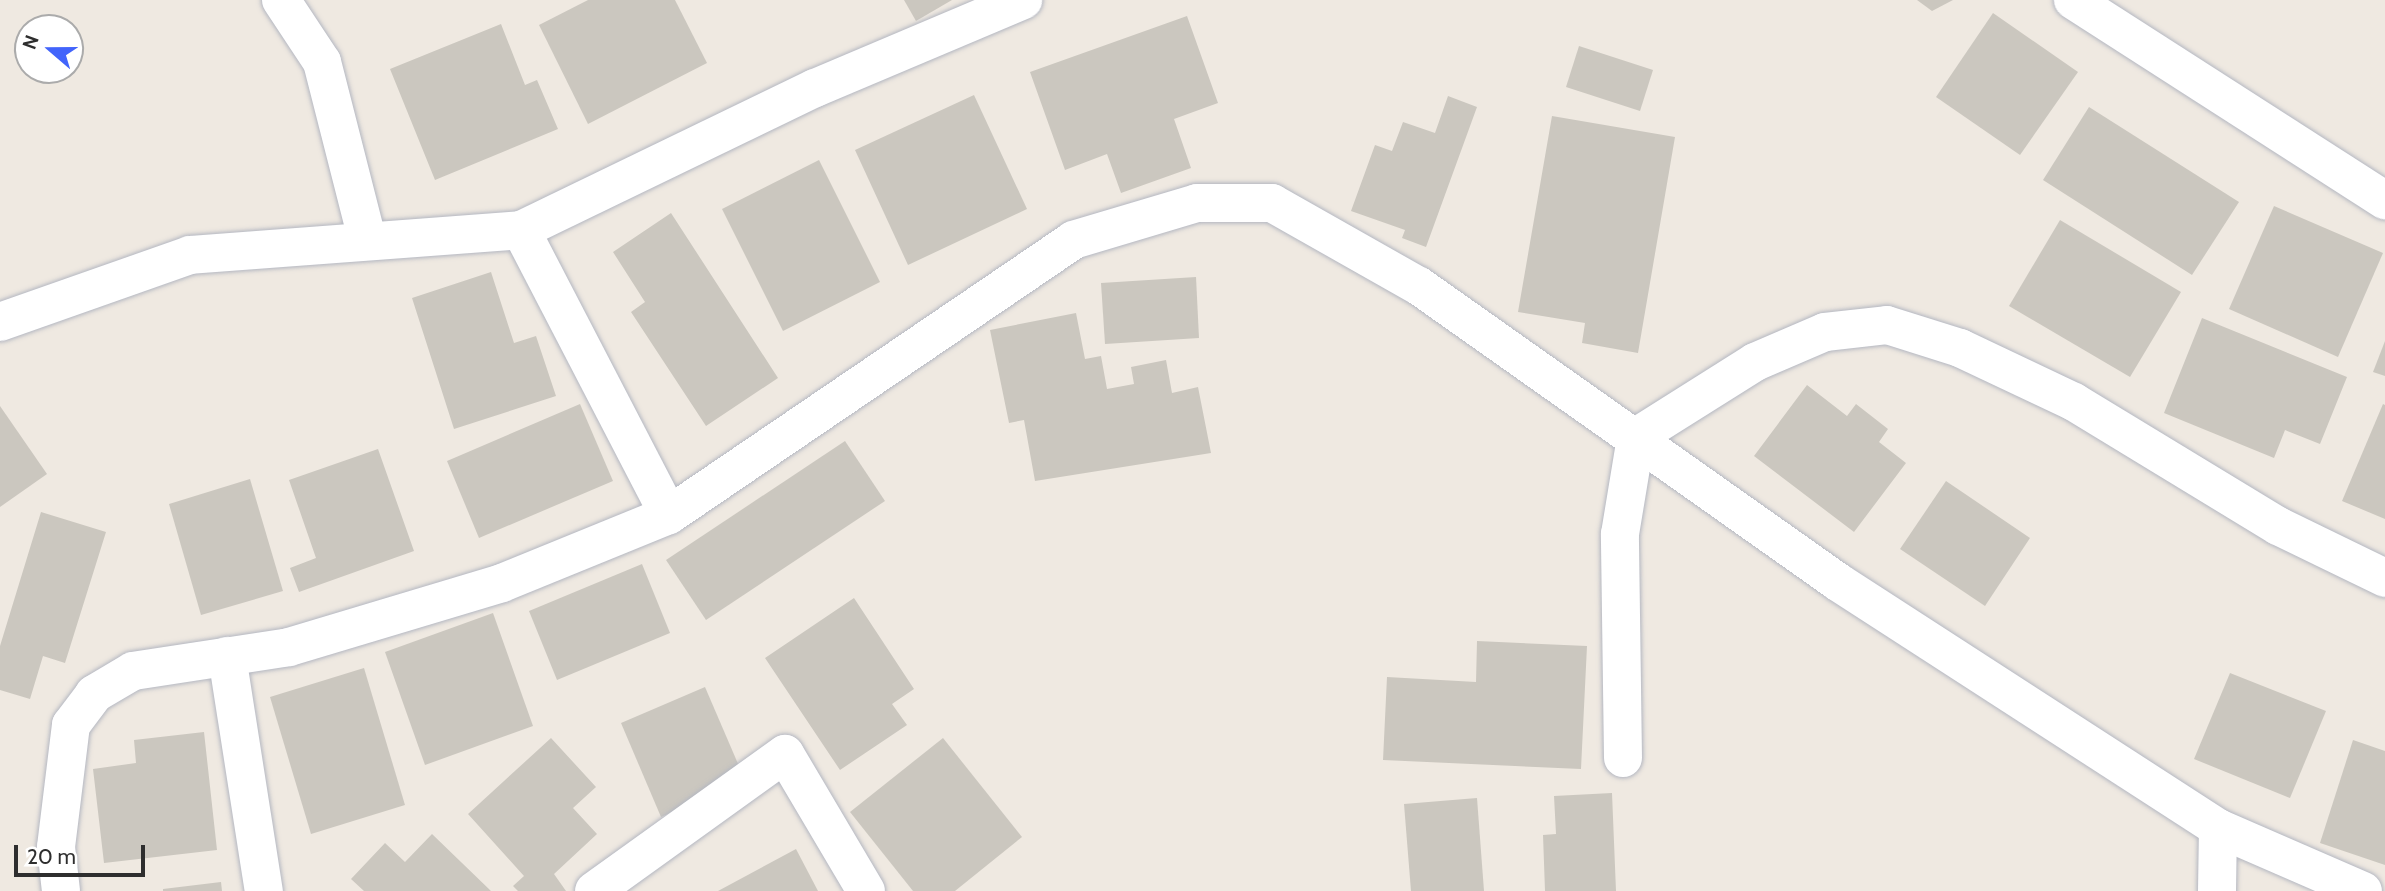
<!DOCTYPE html>
<style>
body{margin:0}
#map{position:relative;width:2385px;height:891px;overflow:hidden;background:#efe9e1;font-family:Cabin,sans-serif}
div>[style]{position:absolute}
.building>*{inset:0;background:#cbc7bf}
.roads{filter:drop-shadow(0 0 2px #b4b7c1) drop-shadow(0 0 2px #b4b7c1)}
.street>*{height:38px;margin:-19px;padding:0 19px;transform-origin:19px;border-radius:19px;background:#fff}
span{translate:-50% -50%;white-space:nowrap;text-align:center;line-height:1.15;-webkit-text-stroke:7px #fff;paint-order:stroke}
.north{position:absolute;left:14px;top:14px;width:70px;height:70px;box-sizing:border-box;background:#fff;border:2px solid #ababab;border-radius:50%;rotate:290deg;font-size:19px;font-weight:700;line-height:28px;text-align:center;color:#2e2e2e}
.north::after{content:'';display:block;margin:auto;width:24px;height:32px;background:#4264fb;clip-path:polygon(50% 0,100% 100%,50% 72%,0 100%)}
.scale{position:absolute;left:14px;top:845px;width:131px;height:32px;box-sizing:border-box;border:4px solid #2e2e2e;border-top:0;padding-left:9px;font-size:21px;line-height:24px;white-space:nowrap;color:#2e2e2e;-webkit-text-stroke:5px #fff;paint-order:stroke}
</style>
<div id="map">
<div class="building">
<div style="clip-path:polygon(588px 0,675px 0,707px 63px,588px 124px,539px 25px)"></div>
<div style="clip-path:polygon(904px 0,952px 0,916px 21px)"></div>
<div style="clip-path:polygon(1917px 0,1953px 0,1932px 11px)"></div>
<div style="clip-path:polygon(1993px 13px,2078px 72px,2020px 155px,1936px 97px)"></div>
<div style="clip-path:polygon(1187px 16px,1218px 103px,1174px 119px,1191px 168px,1121px 193px,1107px 154px,1065px 170px,1030px 72px)"></div>
<div style="clip-path:polygon(501px 24px,525px 85px,537px 80px,558px 129px,435px 180px,390px 69px)"></div>
<div style="clip-path:polygon(1579px 46px,1653px 70px,1640px 111px,1566px 87px)"></div>
<div style="clip-path:polygon(974px 95px,1027px 209px,908px 265px,855px 150px)"></div>
<div style="clip-path:polygon(1448px 96px,1477px 107px,1426px 247px,1402px 238px,1405px 230px,1351px 211px,1375px 145px,1392px 151px,1403px 122px,1435px 133px)"></div>
<div style="clip-path:polygon(2089px 107px,2239px 202px,2192px 275px,2043px 180px)"></div>
<div style="clip-path:polygon(1552px 116px,1675px 137px,1638px 353px,1582px 343px,1585px 323px,1518px 312px)"></div>
<div style="clip-path:polygon(819px 160px,880px 282px,783px 331px,722px 209px)"></div>
<div style="clip-path:polygon(2274px 206px,2383px 253px,2338px 357px,2229px 309px)"></div>
<div style="clip-path:polygon(671px 213px,778px 378px,706px 426px,631px 312px,645px 302px,613px 252px)"></div>
<div style="clip-path:polygon(2060px 220px,2181px 292px,2130px 377px,2009px 306px)"></div>
<div style="clip-path:polygon(491px 272px,514px 343px,536px 336px,556px 396px,454px 429px,412px 298px)"></div>
<div style="clip-path:polygon(1196px 277px,1199px 338px,1105px 344px,1101px 283px)"></div>
<div style="clip-path:polygon(1076px 313px,1085px 359px,1101px 356px,1107px 389px,1134px 384px,1131px 367px,1166px 360px,1172px 393px,1198px 387px,1211px 453px,1035px 481px,1024px 420px,1009px 423px,990px 330px)"></div>
<div style="clip-path:polygon(2202px 318px,2347px 377px,2320px 444px,2285px 430px,2274px 458px,2164px 413px)"></div>
<div style="clip-path:polygon(2385px 341px,2385px 376px,2373px 372px)"></div>
<div style="clip-path:polygon(1807px 385px,1847px 416px,1856px 404px,1888px 429px,1879px 442px,1906px 463px,1854px 532px,1754px 456px)"></div>
<div style="clip-path:polygon(580px 404px,613px 481px,479px 538px,447px 461px)"></div>
<div style="clip-path:polygon(2383px 404px,2385px 405px,2385px 519px,2342px 501px)"></div>
<div style="clip-path:polygon(0 406px,47px 474px,0 507px)"></div>
<div style="clip-path:polygon(845px 441px,885px 501px,706px 620px,666px 560px)"></div>
<div style="clip-path:polygon(378px 449px,414px 551px,299px 592px,290px 568px,316px 558px,289px 480px)"></div>
<div style="clip-path:polygon(250px 479px,283px 591px,201px 615px,169px 504px)"></div>
<div style="clip-path:polygon(1946px 481px,2030px 538px,1985px 606px,1900px 549px)"></div>
<div style="clip-path:polygon(41px 512px,106px 532px,65px 663px,43px 656px,30px 699px,0 690px,0 646px)"></div>
<div style="clip-path:polygon(642px 564px,670px 633px,557px 680px,529px 611px)"></div>
<div style="clip-path:polygon(854px 598px,914px 689px,892px 704px,907px 725px,840px 770px,765px 658px)"></div>
<div style="clip-path:polygon(493px 613px,533px 726px,425px 765px,385px 652px)"></div>
<div style="clip-path:polygon(1477px 641px,1587px 646px,1581px 769px,1383px 760px,1387px 677px,1476px 682px)"></div>
<div style="clip-path:polygon(364px 668px,405px 805px,311px 834px,270px 697px)"></div>
<div style="clip-path:polygon(2230px 673px,2326px 711px,2290px 798px,2194px 759px)"></div>
<div style="clip-path:polygon(705px 687px,745px 780px,661px 817px,621px 723px)"></div>
<div style="clip-path:polygon(204px 732px,217px 850px,104px 863px,93px 769px,136px 763px,134px 740px)"></div>
<div style="clip-path:polygon(551px 738px,596px 787px,573px 808px,597px 834px,554px 874px,566px 891px,518px 891px,513px 886px,524px 876px,468px 814px)"></div>
<div style="clip-path:polygon(943px 738px,1022px 837px,955px 891px,913px 891px,850px 812px)"></div>
<div style="clip-path:polygon(2353px 740px,2385px 751px,2385px 865px,2320px 843px)"></div>
<div style="clip-path:polygon(1612px 793px,1616px 891px,1545px 891px,1543px 835px,1556px 834px,1554px 796px)"></div>
<div style="clip-path:polygon(1477px 798px,1484px 891px,1411px 891px,1404px 804px)"></div>
<div style="clip-path:polygon(432px 834px,491px 891px,364px 891px,351px 879px,385px 843px,405px 862px)"></div>
<div style="clip-path:polygon(796px 849px,818px 891px,718px 891px)"></div>
<div style="clip-path:polygon(221px 882px,222px 891px,163px 891px,163px 889px)"></div>
</div>
<div class="roads">
<div class="street">
<div style="left:281px;top:0;width:74px;rotate:56.5deg"></div>
<div style="left:322px;top:62px;width:182px;rotate:75.7deg"></div>
<div style="left:2073px;top:0;width:371px;rotate:32.7deg"></div>
<div style="left:521px;top:230px;width:321px;rotate:62.6deg"></div>
<div style="left:0;top:322px;width:201px;rotate:-19.4deg"></div>
<div style="left:190px;top:255px;width:332px;rotate:-4.3deg"></div>
<div style="left:521px;top:230px;width:326px;rotate:-25.8deg"></div>
<div style="left:815px;top:88px;width:226px;rotate:-22.9deg"></div>
<div style="left:227px;top:656px;width:238px;rotate:81.1deg"></div>
<div style="left:1623px;top:758px;width:224px;rotate:-90.8deg"></div>
<div style="left:1620px;top:534px;width:98px;rotate:-80.6deg"></div>
<div style="left:1636px;top:437px;width:141px;rotate:-32.2deg"></div>
<div style="left:1755px;top:362px;width:76px;rotate:-23.2deg"></div>
<div style="left:1825px;top:332px;width:62px;rotate:-6.4deg"></div>
<div style="left:1887px;top:325px;width:77px;rotate:17.5deg"></div>
<div style="left:1960px;top:348px;width:126px;rotate:25.3deg"></div>
<div style="left:2074px;top:402px;width:239px;rotate:31.3deg"></div>
<div style="left:2278px;top:526px;width:119px;rotate:25.9deg"></div>
<div style="left:61px;top:891px;width:44px;rotate:-96.5deg"></div>
<div style="left:56px;top:847px;width:123px;rotate:-83deg"></div>
<div style="left:71px;top:725px;width:39px;rotate:-53deg"></div>
<div style="left:94px;top:694px;width:45px;rotate:-30.5deg"></div>
<div style="left:133px;top:671px;width:158px;rotate:-8.7deg"></div>
<div style="left:289px;top:647px;width:222px;rotate:-16.7deg"></div>
<div style="left:502px;top:583px;width:180px;rotate:-22.2deg"></div>
<div style="left:669px;top:515px;width:489px;rotate:-34.2deg"></div>
<div style="left:1073px;top:240px;width:129px;rotate:-16.6deg"></div>
<div style="left:1197px;top:203px;width:75px"></div>
<div style="left:1272px;top:203px;width:169px;rotate:29.5deg"></div>
<div style="left:1419px;top:286px;width:513px;rotate:35.24deg"></div>
<div style="left:1838px;top:582px;width:453px;rotate:32.9deg"></div>
<div style="left:2218px;top:828px;width:158px;rotate:23.5deg"></div>
<div style="left:594px;top:891px;width:235px;rotate:-35.7deg"></div>
<div style="left:785px;top:754px;width:159px;rotate:59.4deg"></div>
<div style="left:2217px;top:891px;width:63px;rotate:-89.1deg"></div>
</div>
</div>
<div class="north">N</div>
<div class="scale">20 m</div>
</div>
